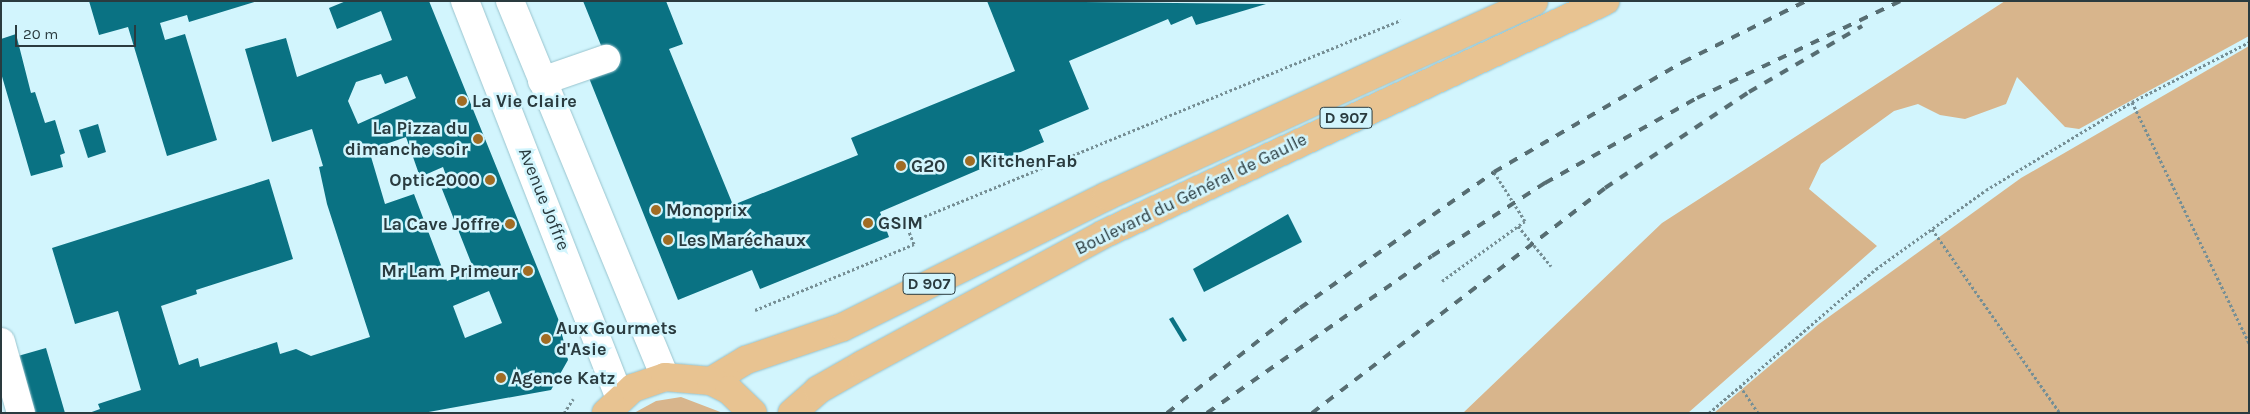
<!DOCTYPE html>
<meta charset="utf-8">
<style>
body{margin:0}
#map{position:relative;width:2250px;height:414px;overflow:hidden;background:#d2f5fd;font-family:Karla,sans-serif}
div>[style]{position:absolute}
.green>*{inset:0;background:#d8b58c}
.building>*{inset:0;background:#0a7283}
.path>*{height:3px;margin-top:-1.5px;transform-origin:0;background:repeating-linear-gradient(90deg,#768f95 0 2.5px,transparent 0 5px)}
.roads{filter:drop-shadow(0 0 1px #99c4ce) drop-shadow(0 0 1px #99c4ce)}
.minor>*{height:28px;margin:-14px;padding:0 14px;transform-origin:14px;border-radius:14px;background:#fff}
.major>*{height:28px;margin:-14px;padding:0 14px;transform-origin:14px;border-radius:14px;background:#e8c391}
.rail>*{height:4px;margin-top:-2px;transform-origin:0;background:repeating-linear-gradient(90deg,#576d72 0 9px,transparent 0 18px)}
.dots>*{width:14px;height:14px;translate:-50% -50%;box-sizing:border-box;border:2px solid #d2f5fd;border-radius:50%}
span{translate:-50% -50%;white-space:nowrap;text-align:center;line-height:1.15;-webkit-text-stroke:5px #d2f5fd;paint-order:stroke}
.shield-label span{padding:1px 4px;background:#d2f5fd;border:1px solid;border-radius:4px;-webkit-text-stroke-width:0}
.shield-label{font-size:16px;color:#2a3b3f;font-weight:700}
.poi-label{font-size:18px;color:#2a3b3f;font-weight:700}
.left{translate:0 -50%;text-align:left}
.right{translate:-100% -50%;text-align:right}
.street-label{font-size:18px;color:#2a3b3f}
.frame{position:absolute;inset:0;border:2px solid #2a3b3f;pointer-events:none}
.scale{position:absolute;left:15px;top:25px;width:121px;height:22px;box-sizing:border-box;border:2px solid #2a3b3f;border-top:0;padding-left:6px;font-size:15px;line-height:18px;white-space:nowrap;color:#2a3b3f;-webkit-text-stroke:4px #d2f5fd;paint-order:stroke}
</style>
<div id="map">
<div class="green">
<div style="clip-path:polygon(2005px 1px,2249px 1px,2249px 36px,2079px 129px,2065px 127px,2017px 77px,2006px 104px,1965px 119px,1940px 115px,1918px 104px,1894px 111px,1821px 164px,1809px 189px,1877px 246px,1688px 413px,1463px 413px,1662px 223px)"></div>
<div style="clip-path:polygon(2249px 46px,2249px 413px,1714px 413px,1819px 324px,2021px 178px)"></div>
<div style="clip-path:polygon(681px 397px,723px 413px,634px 413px,656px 401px)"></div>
</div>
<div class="building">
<div style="clip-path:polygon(89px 1px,258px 1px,189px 22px,187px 15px,160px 23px,165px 40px,185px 34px,217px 140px,167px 156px,128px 27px,99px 35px)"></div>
<div style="clip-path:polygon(evenodd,346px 1px,429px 1px,559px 321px,568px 360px,551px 390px,423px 413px,89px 413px,100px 409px,98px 404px,141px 390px,118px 311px,75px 324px,52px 248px,269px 179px,293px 259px,196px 290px,197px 294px,161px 306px,179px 365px,198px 358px,200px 367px,277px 342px,280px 354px,296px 349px,311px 356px,370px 337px,327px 204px,319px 167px,323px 166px,312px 129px,272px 142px,245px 49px,286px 38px,297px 77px,392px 40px,381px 11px,337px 29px,329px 8px,346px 1px,381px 74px,385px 84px,407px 76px,416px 98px,358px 124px,348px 101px,356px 82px,381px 74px,346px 1px,406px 137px,420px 177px,443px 167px,448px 181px,440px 184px,474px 270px,447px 281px,414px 194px,385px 204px,369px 150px,406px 137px,346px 1px,489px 291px,502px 323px,465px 338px,453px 306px,489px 291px)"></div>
<div style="clip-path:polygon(583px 1px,666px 1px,683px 44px,669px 49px,733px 205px,858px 155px,851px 138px,1015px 71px,987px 1px,1266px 4px,1196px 25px,1192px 16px,1171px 25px,1168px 19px,1069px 61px,1089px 109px,1039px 130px,1044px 142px,880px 212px,889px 237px,760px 289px,752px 270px,678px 300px,589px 78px,611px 70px)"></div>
<div style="clip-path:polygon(16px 34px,31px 93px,35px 92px,45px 123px,55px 120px,65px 153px,60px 155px,63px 167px,31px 176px,1px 73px,1px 39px)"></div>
<div style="clip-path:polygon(98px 124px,106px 152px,88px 158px,79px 130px)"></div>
<div style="clip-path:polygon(1288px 214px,1302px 242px,1204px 292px,1193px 269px)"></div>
<div style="clip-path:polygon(1173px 317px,1187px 340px,1183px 342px,1169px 319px)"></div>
<div style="clip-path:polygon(46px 348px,65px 413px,28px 413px,11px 358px)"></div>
</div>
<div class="path">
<div style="left:2132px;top:102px;width:268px;rotate:64.1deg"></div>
<div style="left:1518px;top:226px;width:52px;rotate:50.5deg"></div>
<div style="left:1932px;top:229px;width:224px;rotate:55.2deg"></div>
<div style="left:1442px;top:281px;width:102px;rotate:-35.9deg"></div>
<div style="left:1525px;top:221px;width:58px;rotate:-122.3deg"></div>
<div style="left:755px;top:310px;width:172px;rotate:-22.5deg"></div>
<div style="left:914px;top:244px;width:22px;rotate:-112deg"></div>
<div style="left:906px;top:224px;width:535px;rotate:-22.4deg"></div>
<div style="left:1740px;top:386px;width:32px;rotate:56deg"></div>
<div style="left:564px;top:413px;width:17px;rotate:-57deg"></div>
<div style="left:1709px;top:413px;width:221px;rotate:-40.8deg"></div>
<div style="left:1876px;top:269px;width:135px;rotate:-35.7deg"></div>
<div style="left:1986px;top:190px;width:170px;rotate:-31.1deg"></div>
<div style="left:2132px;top:102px;width:131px;rotate:-27.1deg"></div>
</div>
<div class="roads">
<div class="minor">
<div style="left:465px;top:1px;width:426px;rotate:68.7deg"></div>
<div style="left:510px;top:1px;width:407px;rotate:67.6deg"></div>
<div style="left:542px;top:81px;width:68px;rotate:-19deg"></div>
<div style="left:1px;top:342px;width:74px;rotate:74.3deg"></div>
</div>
<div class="major">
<div style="left:711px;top:381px;width:41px;rotate:-31deg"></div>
<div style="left:746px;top:360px;width:102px;rotate:-18.8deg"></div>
<div style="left:843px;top:327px;width:295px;rotate:-26.4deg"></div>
<div style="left:1107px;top:196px;width:469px;rotate:-24.5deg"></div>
<div style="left:606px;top:413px;width:37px;rotate:-43deg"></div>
<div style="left:633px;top:388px;width:34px;rotate:-19deg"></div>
<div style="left:665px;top:377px;width:46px;rotate:5deg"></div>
<div style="left:711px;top:381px;width:20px;rotate:27deg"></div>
<div style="left:729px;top:390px;width:33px;rotate:44deg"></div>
<div style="left:792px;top:413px;width:35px;rotate:-41deg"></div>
<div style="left:818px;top:390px;width:51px;rotate:-29.6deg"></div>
<div style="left:862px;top:365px;width:275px;rotate:-28.4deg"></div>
<div style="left:1104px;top:234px;width:553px;rotate:-24.94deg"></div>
</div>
</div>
<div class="rail">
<div style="left:1167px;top:413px;width:169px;rotate:-38.3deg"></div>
<div style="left:1300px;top:308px;width:237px;rotate:-35deg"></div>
<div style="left:1494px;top:172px;width:219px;rotate:-30.2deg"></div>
<div style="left:1683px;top:62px;width:137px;rotate:-26.4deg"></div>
<div style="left:1207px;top:413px;width:274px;rotate:-34.9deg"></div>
<div style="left:1432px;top:256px;width:135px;rotate:-32.9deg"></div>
<div style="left:1545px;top:183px;width:174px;rotate:-29.2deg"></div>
<div style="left:1697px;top:98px;width:225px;rotate:-25.5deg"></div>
<div style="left:1312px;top:413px;width:369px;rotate:-37.5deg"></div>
<div style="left:1605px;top:188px;width:173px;rotate:-33.7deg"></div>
<div style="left:1749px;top:92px;width:131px;rotate:-30.3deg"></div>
</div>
<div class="dots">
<div style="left:462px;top:101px;background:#a06c24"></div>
<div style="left:478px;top:139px;background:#a06c24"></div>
<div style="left:970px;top:161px;background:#a06c24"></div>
<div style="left:901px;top:166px;background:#a06c24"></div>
<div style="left:490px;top:180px;background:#a06c24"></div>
<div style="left:656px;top:210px;background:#a06c24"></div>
<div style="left:868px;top:223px;background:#a06c24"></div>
<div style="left:510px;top:224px;background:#a06c24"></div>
<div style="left:668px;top:240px;background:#a06c24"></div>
<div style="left:528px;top:271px;background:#a06c24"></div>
<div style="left:546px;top:339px;background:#a06c24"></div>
<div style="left:501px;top:378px;background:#a06c24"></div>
</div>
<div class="shield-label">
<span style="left:1346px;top:118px">D 907</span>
<span style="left:929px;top:284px">D 907</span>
</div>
<div class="poi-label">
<span class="left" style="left:472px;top:101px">La Vie Claire</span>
<span class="right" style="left:468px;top:139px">La Pizza du<br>dimanche soir</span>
<span class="left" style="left:980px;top:161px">KitchenFab</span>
<span class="left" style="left:911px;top:166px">G20</span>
<span class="right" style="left:480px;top:180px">Optic2000</span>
<span class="left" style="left:666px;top:210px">Monoprix</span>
<span class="left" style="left:878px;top:223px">GSIM</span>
<span class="right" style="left:500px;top:224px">La Cave Joffre</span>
<span class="left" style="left:678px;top:240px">Les Maréchaux</span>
<span class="right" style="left:518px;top:271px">Mr Lam Primeur</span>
<span class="left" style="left:556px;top:339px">Aux Gourmets<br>d'Asie</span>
<span class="left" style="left:511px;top:378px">Agence Katz</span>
</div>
<div class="street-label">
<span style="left:1191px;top:194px;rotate:-26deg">Boulevard du Général de Gaulle</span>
<span style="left:544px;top:199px;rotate:68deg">Avenue Joffre</span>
</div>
<div class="frame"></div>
<div class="scale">20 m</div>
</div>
